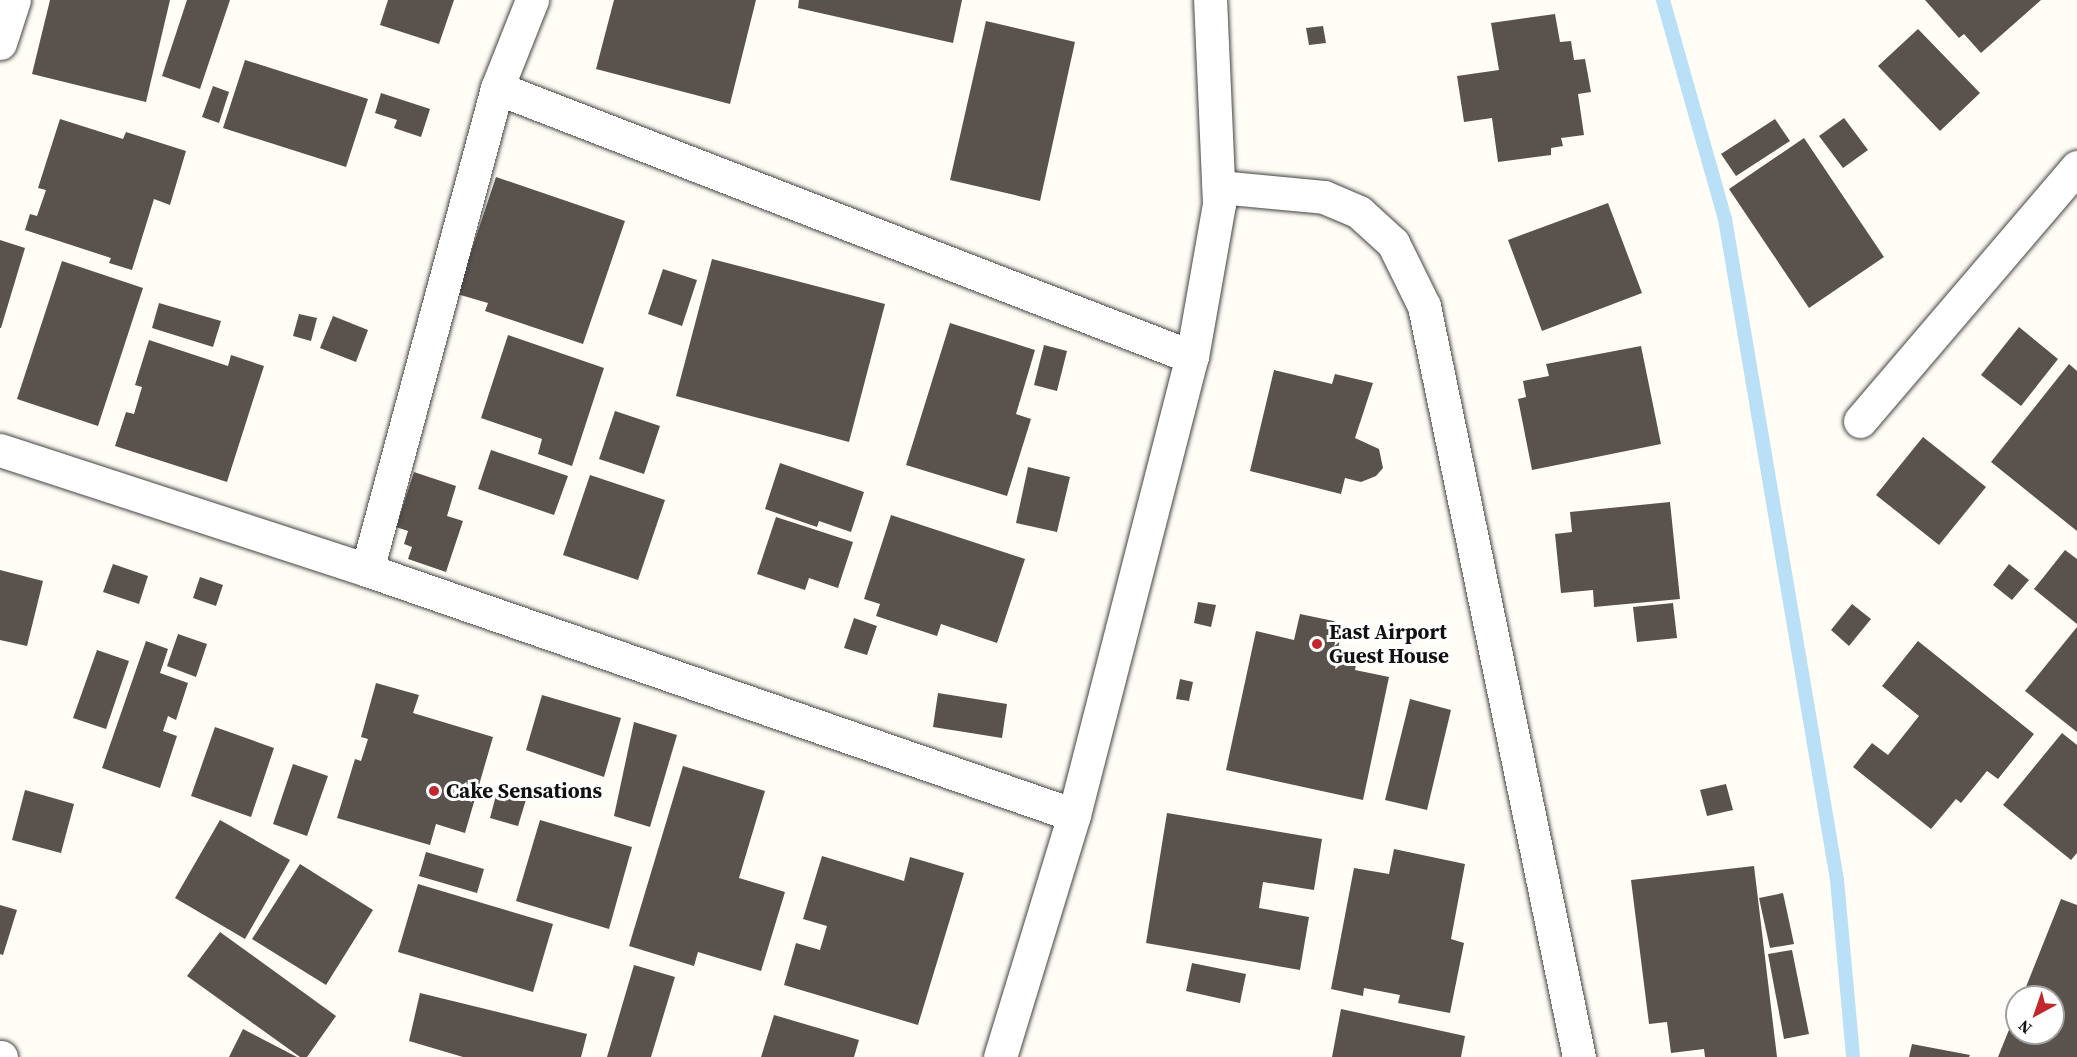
<!DOCTYPE html>
<style>
body{margin:0}
#map{position:relative;width:2077px;height:1057px;overflow:hidden;background:#fffdf5;font-family:"Source Serif 4",serif}
div>[style]{position:absolute}
.stream>*{height:14px;margin:-7px;padding:0 7px;transform-origin:7px;border-radius:7px;background:#b9e0f7}
.building>*{inset:0;background:#5a524d}
.roads{filter:drop-shadow(0 0 2px #444) drop-shadow(0 0 2px #444)}
.street>*{height:33px;margin:-16.5px;padding:0 16.5px;transform-origin:16.5px;border-radius:16.5px;background:#fff}
.dots>*{width:16px;height:16px;translate:-50% -50%;box-sizing:border-box;border:3px solid #fff;border-radius:50%}
span{translate:-50% -50%;white-space:nowrap;text-align:center;line-height:1.15;-webkit-text-stroke:6px #fff;paint-order:stroke}
.poi-label{font-size:21px;color:#111;font-weight:700}
.left{translate:0 -50%;text-align:left}
.north{position:absolute;left:2005px;top:985px;width:60px;height:60px;box-sizing:border-box;background:#fff;border:2px solid #a0a0a0;border-radius:50%;rotate:220deg;font-size:16px;font-weight:700;line-height:24px;text-align:center;color:#111}
.north::after{content:'';display:block;margin:auto;width:21px;height:27px;background:#c4262e;clip-path:polygon(50% 0,100% 100%,50% 72%,0 100%)}
</style>
<div id="map">
<div class="stream">
<div style="left:1663px;top:0;width:228px;rotate:74.2deg"></div>
<div style="left:1725px;top:219px;width:670px;rotate:80.38deg"></div>
<div style="left:1837px;top:880px;width:178px;rotate:84.8deg"></div>
</div>
<div class="building">
<div style="clip-path:polygon(50px 0,170px 0,146px 102px,32px 74px)"></div>
<div style="clip-path:polygon(187px 0,230px 0,200px 89px,162px 76px)"></div>
<div style="clip-path:polygon(388px 0,454px 0,439px 44px,380px 25px)"></div>
<div style="clip-path:polygon(614px 0,756px 0,730px 104px,596px 69px)"></div>
<div style="clip-path:polygon(799px 0,962px 0,953px 43px,798px 8px)"></div>
<div style="clip-path:polygon(1925px 0,2041px 0,1981px 53px,1964px 34px,1959px 38px)"></div>
<div style="clip-path:polygon(1555px 14px,1560px 42px,1571px 41px,1574px 60px,1585px 59px,1591px 92px,1578px 94px,1584px 135px,1561px 138px,1563px 146px,1551px 148px,1551px 155px,1498px 162px,1492px 118px,1464px 122px,1457px 76px,1499px 70px,1491px 23px)"></div>
<div style="clip-path:polygon(986px 21px,1075px 42px,1040px 201px,950px 180px)"></div>
<div style="clip-path:polygon(1323px 26px,1326px 43px,1309px 45px,1306px 28px)"></div>
<div style="clip-path:polygon(1918px 29px,1980px 93px,1940px 131px,1878px 66px)"></div>
<div style="clip-path:polygon(245px 60px,368px 99px,346px 167px,223px 128px)"></div>
<div style="clip-path:polygon(213px 86px,229px 92px,219px 123px,202px 117px)"></div>
<div style="clip-path:polygon(381px 93px,430px 109px,421px 137px,394px 128px,397px 120px,375px 113px)"></div>
<div style="clip-path:polygon(1844px 118px,1868px 150px,1843px 168px,1819px 136px)"></div>
<div style="clip-path:polygon(60px 119px,123px 139px,126px 132px,186px 151px,170px 205px,154px 199px,132px 270px,109px 263px,111px 258px,25px 230px,30px 214px,37px 216px,46px 190px,38px 188px)"></div>
<div style="clip-path:polygon(1775px 119px,1790px 141px,1736px 176px,1721px 154px)"></div>
<div style="clip-path:polygon(1804px 138px,1884px 257px,1809px 308px,1729px 189px)"></div>
<div style="clip-path:polygon(496px 177px,625px 221px,583px 344px,485px 311px,488px 303px,457px 294px)"></div>
<div style="clip-path:polygon(1608px 203px,1642px 293px,1542px 331px,1508px 240px)"></div>
<div style="clip-path:polygon(0 240px,25px 248px,1px 328px,0 328px)"></div>
<div style="clip-path:polygon(712px 259px,885px 304px,849px 442px,676px 396px)"></div>
<div style="clip-path:polygon(62px 261px,143px 288px,98px 426px,17px 399px)"></div>
<div style="clip-path:polygon(663px 269px,697px 280px,682px 326px,648px 314px)"></div>
<div style="clip-path:polygon(159px 303px,221px 321px,213px 347px,152px 328px)"></div>
<div style="clip-path:polygon(299px 314px,317px 318px,311px 341px,293px 336px)"></div>
<div style="clip-path:polygon(333px 316px,368px 330px,356px 362px,320px 348px)"></div>
<div style="clip-path:polygon(950px 323px,1035px 350px,1016px 414px,1031px 419px,1007px 496px,906px 465px)"></div>
<div style="clip-path:polygon(2019px 327px,2058px 359px,2021px 406px,1981px 375px)"></div>
<div style="clip-path:polygon(508px 335px,604px 368px,572px 466px,538px 454px,542px 439px,481px 418px)"></div>
<div style="clip-path:polygon(149px 340px,228px 366px,231px 355px,264px 366px,227px 482px,115px 446px,126px 412px,134px 414px,142px 387px,135px 385px)"></div>
<div style="clip-path:polygon(1044px 345px,1067px 351px,1057px 391px,1034px 385px)"></div>
<div style="clip-path:polygon(1641px 346px,1661px 444px,1532px 470px,1518px 399px,1526px 397px,1523px 381px,1549px 376px,1546px 364px)"></div>
<div style="clip-path:polygon(2069px 364px,2077px 371px,2077px 531px,1991px 462px)"></div>
<div style="clip-path:polygon(1274px 370px,1332px 384px,1335px 374px,1373px 383px,1355px 438px,1379px 449px,1383px 468px,1376px 476px,1361px 482px,1345px 478px,1341px 494px,1250px 471px)"></div>
<div style="clip-path:polygon(615px 411px,660px 426px,644px 474px,599px 459px)"></div>
<div style="clip-path:polygon(1923px 437px,1986px 487px,1939px 545px,1876px 495px)"></div>
<div style="clip-path:polygon(491px 450px,568px 476px,554px 515px,478px 489px)"></div>
<div style="clip-path:polygon(780px 463px,864px 492px,851px 532px,819px 521px,817px 527px,765px 509px)"></div>
<div style="clip-path:polygon(1028px 467px,1070px 477px,1057px 532px,1016px 523px)"></div>
<div style="clip-path:polygon(414px 472px,456px 486px,447px 516px,463px 521px,446px 572px,408px 559px,412px 547px,404px 544px,408px 531px,396px 527px)"></div>
<div style="clip-path:polygon(590px 475px,665px 500px,638px 580px,563px 555px)"></div>
<div style="clip-path:polygon(1670px 502px,1680px 599px,1594px 607px,1593px 590px,1561px 593px,1555px 534px,1572px 532px,1570px 512px)"></div>
<div style="clip-path:polygon(891px 515px,1025px 559px,997px 643px,941px 624px,937px 636px,876px 616px,880px 604px,864px 599px)"></div>
<div style="clip-path:polygon(776px 517px,853px 542px,838px 588px,809px 578px,805px 590px,757px 574px)"></div>
<div style="clip-path:polygon(2065px 550px,2077px 559px,2077px 624px,2034px 589px)"></div>
<div style="clip-path:polygon(113px 564px,148px 576px,139px 604px,103px 592px)"></div>
<div style="clip-path:polygon(2009px 564px,2029px 580px,2012px 600px,1993px 585px)"></div>
<div style="clip-path:polygon(0 570px,43px 581px,27px 646px,0 640px)"></div>
<div style="clip-path:polygon(200px 577px,223px 585px,216px 606px,193px 598px)"></div>
<div style="clip-path:polygon(1198px 602px,1216px 605px,1211px 627px,1194px 623px)"></div>
<div style="clip-path:polygon(1673px 603px,1677px 638px,1637px 642px,1633px 607px)"></div>
<div style="clip-path:polygon(1852px 604px,1871px 619px,1849px 646px,1831px 630px)"></div>
<div style="clip-path:polygon(1300px 614px,1343px 623px,1338px 649px,1358px 653px,1355px 670px,1389px 677px,1363px 800px,1226px 770px,1256px 631px,1294px 640px)"></div>
<div style="clip-path:polygon(854px 618px,877px 626px,867px 655px,844px 648px)"></div>
<div style="clip-path:polygon(2077px 627px,2077px 732px,2025px 691px)"></div>
<div style="clip-path:polygon(178px 634px,207px 644px,196px 677px,167px 666px)"></div>
<div style="clip-path:polygon(146px 641px,168px 649px,160px 673px,188px 683px,176px 720px,168px 716px,163px 731px,177px 736px,160px 788px,102px 768px)"></div>
<div style="clip-path:polygon(1918px 641px,2034px 734px,1998px 779px,1987px 771px,1961px 803px,1956px 799px,1931px 829px,1853px 767px,1872px 743px,1888px 755px,1919px 716px,1882px 686px)"></div>
<div style="clip-path:polygon(97px 650px,129px 661px,106px 729px,73px 718px)"></div>
<div style="clip-path:polygon(1180px 679px,1193px 682px,1189px 701px,1176px 699px)"></div>
<div style="clip-path:polygon(376px 683px,419px 695px,413px 713px,493px 737px,465px 833px,436px 824px,430px 845px,337px 818px,355px 759px,361px 761px,368px 739px,361px 737px)"></div>
<div style="clip-path:polygon(938px 693px,1007px 704px,1002px 738px,933px 727px)"></div>
<div style="clip-path:polygon(542px 695px,621px 718px,604px 777px,526px 750px)"></div>
<div style="clip-path:polygon(1410px 699px,1451px 710px,1427px 810px,1385px 800px)"></div>
<div style="clip-path:polygon(634px 722px,677px 735px,650px 827px,614px 816px)"></div>
<div style="clip-path:polygon(215px 727px,274px 748px,251px 817px,191px 796px)"></div>
<div style="clip-path:polygon(2062px 733px,2077px 745px,2077px 853px,2071px 860px,2003px 805px)"></div>
<div style="clip-path:polygon(293px 764px,328px 776px,307px 836px,273px 824px)"></div>
<div style="clip-path:polygon(683px 766px,765px 791px,739px 878px,785px 892px,761px 971px,698px 952px,694px 966px,629px 946px)"></div>
<div style="clip-path:polygon(499px 784px,528px 793px,518px 826px,490px 818px)"></div>
<div style="clip-path:polygon(1726px 784px,1733px 810px,1707px 816px,1700px 790px)"></div>
<div style="clip-path:polygon(25px 790px,74px 804px,61px 853px,12px 840px)"></div>
<div style="clip-path:polygon(1167px 813px,1322px 839px,1314px 890px,1263px 882px,1259px 908px,1309px 917px,1300px 970px,1146px 943px)"></div>
<div style="clip-path:polygon(220px 820px,290px 860px,245px 939px,175px 898px)"></div>
<div style="clip-path:polygon(540px 820px,632px 847px,609px 929px,516px 901px)"></div>
<div style="clip-path:polygon(1394px 849px,1465px 864px,1451px 939px,1464px 943px,1450px 1013px,1398px 1003px,1400px 995px,1364px 988px,1363px 996px,1331px 989px,1354px 868px,1389px 874px)"></div>
<div style="clip-path:polygon(426px 852px,484px 869px,477px 893px,419px 876px)"></div>
<div style="clip-path:polygon(822px 856px,904px 881px,910px 857px,964px 873px,918px 1025px,784px 985px,796px 943px,820px 950px,827px 926px,803px 919px)"></div>
<div style="clip-path:polygon(300px 864px,373px 910px,326px 985px,252px 939px)"></div>
<div style="clip-path:polygon(1754px 866px,1777px 1057px,1705px 1057px,1704px 1049px,1671px 1053px,1667px 1022px,1649px 1024px,1631px 880px)"></div>
<div style="clip-path:polygon(418px 884px,553px 924px,533px 992px,398px 952px)"></div>
<div style="clip-path:polygon(1783px 893px,1794px 944px,1770px 948px,1759px 898px)"></div>
<div style="clip-path:polygon(2061px 899px,2077px 905px,2077px 1057px,1998px 1057px,2017px 1010px,2017px 1033px,2053px 1033px,2053px 997px,2022px 997px)"></div>
<div style="clip-path:polygon(0 905px,17px 910px,3px 955px,0 954px)"></div>
<div style="clip-path:polygon(220px 932px,336px 1016px,307px 1057px,300px 1057px,187px 976px)"></div>
<div style="clip-path:polygon(1792px 950px,1809px 1034px,1784px 1039px,1768px 954px)"></div>
<div style="clip-path:polygon(1192px 963px,1246px 974px,1240px 1003px,1186px 991px)"></div>
<div style="clip-path:polygon(634px 965px,675px 977px,651px 1057px,607px 1057px)"></div>
<div style="clip-path:polygon(420px 993px,587px 1034px,581px 1057px,463px 1057px,409px 1041px)"></div>
<div style="clip-path:polygon(1341px 1009px,1465px 1036px,1461px 1057px,1332px 1057px)"></div>
<div style="clip-path:polygon(774px 1015px,859px 1040px,854px 1057px,761px 1057px)"></div>
<div style="clip-path:polygon(243px 1029px,297px 1057px,229px 1057px)"></div>
<div style="clip-path:polygon(1912px 1044px,1970px 1055px,1969px 1057px,1909px 1057px)"></div>
</div>
<div class="roads">
<div class="street">
<div style="left:0;top:43px;width:45px;rotate:-72deg"></div>
<div style="left:497px;top:88px;width:745px;rotate:21.16deg"></div>
<div style="left:1219px;top:187px;width:105px;rotate:5.4deg"></div>
<div style="left:1324px;top:197px;width:38px;rotate:23deg"></div>
<div style="left:1359px;top:212px;width:46px;rotate:42.4deg"></div>
<div style="left:1393px;top:243px;width:70px;rotate:63.8deg"></div>
<div style="left:1424px;top:306px;width:767px;rotate:78.34deg"></div>
<div style="left:1860px;top:421px;width:334px;rotate:-49.5deg"></div>
<div style="left:0;top:450px;width:386px;rotate:18.1deg"></div>
<div style="left:367px;top:570px;width:748px;rotate:19.11deg"></div>
<div style="left:367px;top:570px;width:499px;rotate:-74.9deg"></div>
<div style="left:497px;top:88px;width:95px;rotate:-68.3deg"></div>
<div style="left:0;top:1057px;width:1px"></div>
<div style="left:1000px;top:1057px;width:253px;rotate:-73deg"></div>
<div style="left:1074px;top:815px;width:473px;rotate:-75.6deg"></div>
<div style="left:1192px;top:357px;width:155px;rotate:-80deg"></div>
<div style="left:1219px;top:204px;width:204px;rotate:-92.5deg"></div>
</div>
</div>
<div class="dots">
<div style="left:1317px;top:644px;background:#c4262e"></div>
<div style="left:434px;top:791px;background:#c4262e"></div>
</div>
<div class="poi-label">
<span class="left" style="left:1329px;top:644px">East Airport<br>Guest House</span>
<span class="left" style="left:446px;top:791px">Cake Sensations</span>
</div>
<div class="north">N</div>
</div>
